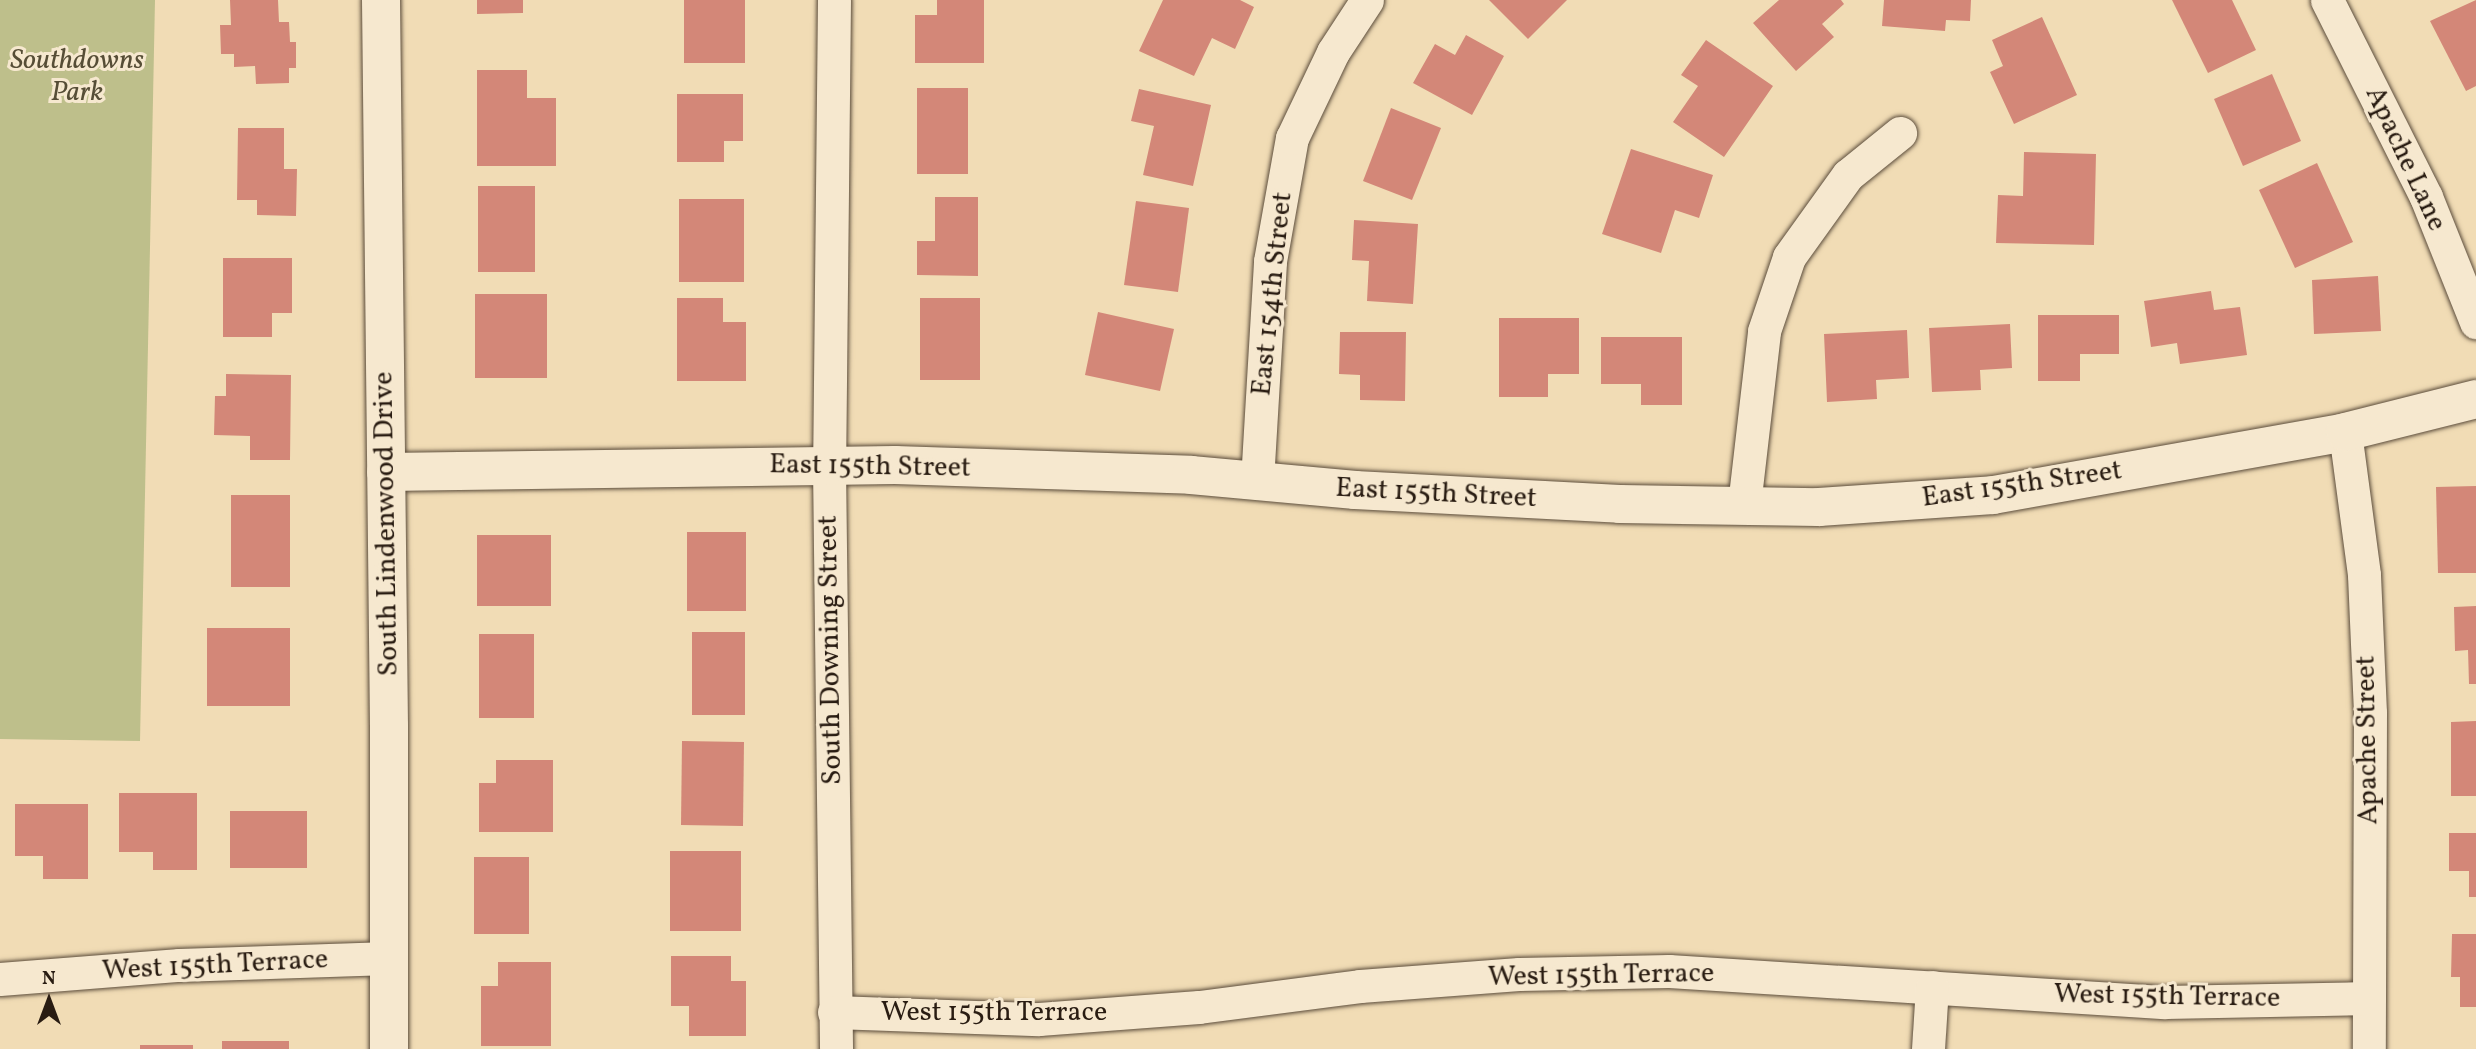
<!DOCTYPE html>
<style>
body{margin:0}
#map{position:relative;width:2476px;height:1049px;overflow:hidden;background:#f1dcb5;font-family:Vollkorn,serif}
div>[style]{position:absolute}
.green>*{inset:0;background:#bebf8b}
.building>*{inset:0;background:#d38778}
.roads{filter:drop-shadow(0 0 2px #5b4c3b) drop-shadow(0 0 2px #5b4c3b)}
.street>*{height:33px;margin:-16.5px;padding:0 16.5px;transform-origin:16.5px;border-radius:16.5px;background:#f6e8cf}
.secondary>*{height:38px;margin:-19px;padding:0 19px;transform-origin:19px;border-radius:19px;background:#f6e8cf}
span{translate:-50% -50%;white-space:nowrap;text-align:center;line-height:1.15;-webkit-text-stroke:6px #f6e8cf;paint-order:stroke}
.park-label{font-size:28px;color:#564d36;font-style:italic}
.street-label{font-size:28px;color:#291c12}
.north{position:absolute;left:14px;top:965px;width:70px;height:70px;-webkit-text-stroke:5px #f6e8cf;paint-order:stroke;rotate:0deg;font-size:19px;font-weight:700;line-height:28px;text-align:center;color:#291c12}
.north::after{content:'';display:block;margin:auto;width:24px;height:32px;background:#291c12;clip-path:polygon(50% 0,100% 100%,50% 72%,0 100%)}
</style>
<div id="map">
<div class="green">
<div style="clip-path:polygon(0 0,155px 0,140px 741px,0 739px)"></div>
</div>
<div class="building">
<div style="clip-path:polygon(230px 0,278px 0,279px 22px,289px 22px,290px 42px,296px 42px,296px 68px,289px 68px,289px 83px,256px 84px,255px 66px,234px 67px,234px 54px,221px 54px,220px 25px,231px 25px)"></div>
<div style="clip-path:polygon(477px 0,523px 0,523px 13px,477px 14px)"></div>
<div style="clip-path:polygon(684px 0,745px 0,745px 63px,684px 63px)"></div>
<div style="clip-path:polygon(937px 0,984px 0,984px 63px,915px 63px,915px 15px,937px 15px)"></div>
<div style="clip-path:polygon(1163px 0,1240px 0,1254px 7px,1235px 49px,1212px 38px,1194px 76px,1139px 51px)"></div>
<div style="clip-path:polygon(1489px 0,1567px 0,1528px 39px)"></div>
<div style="clip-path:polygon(1779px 0,1841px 0,1844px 4px,1822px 24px,1834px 37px,1796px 71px,1753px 23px)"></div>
<div style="clip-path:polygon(1884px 0,1971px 0,1970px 21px,1946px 20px,1945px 31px,1882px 26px)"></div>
<div style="clip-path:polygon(2172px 0,2232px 0,2256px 50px,2208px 73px)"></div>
<div style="clip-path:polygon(2476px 0,2476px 86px,2466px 91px,2430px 21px)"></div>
<div style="clip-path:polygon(2042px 17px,2077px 95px,2014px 124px,1990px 72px,2003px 66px,1992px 40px)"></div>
<div style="clip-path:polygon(1466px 35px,1504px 56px,1472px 115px,1413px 83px,1435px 44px,1455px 55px)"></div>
<div style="clip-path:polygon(1706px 40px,1773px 86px,1724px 157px,1673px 122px,1698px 86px,1681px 75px)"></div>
<div style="clip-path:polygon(477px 70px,527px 70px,527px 98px,556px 98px,556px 166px,477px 166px)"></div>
<div style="clip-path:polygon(2272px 74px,2301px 141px,2243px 166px,2214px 99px)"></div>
<div style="clip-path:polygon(917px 88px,968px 88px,968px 174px,917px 174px)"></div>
<div style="clip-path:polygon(1139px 89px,1211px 105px,1193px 186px,1143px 175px,1154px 126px,1131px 121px)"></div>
<div style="clip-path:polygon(677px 94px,743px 94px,743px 141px,724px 141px,724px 162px,677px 162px)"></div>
<div style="clip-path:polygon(1391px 108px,1441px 128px,1412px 200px,1363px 181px)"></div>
<div style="clip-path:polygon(238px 128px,284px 128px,284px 169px,297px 169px,296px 216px,257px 215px,257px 200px,237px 200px)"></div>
<div style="clip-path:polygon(1631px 149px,1713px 175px,1699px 218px,1675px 210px,1661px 253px,1602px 234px)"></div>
<div style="clip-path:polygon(2024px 152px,2096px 154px,2094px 245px,1996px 243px,1998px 195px,2023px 196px)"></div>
<div style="clip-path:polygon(2317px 163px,2353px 242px,2295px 268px,2259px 190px)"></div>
<div style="clip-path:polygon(478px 186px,535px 186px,535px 272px,478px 272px)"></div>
<div style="clip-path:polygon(935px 197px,978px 197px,978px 276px,917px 275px,917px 241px,935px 241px)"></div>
<div style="clip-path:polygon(679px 199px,744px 199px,744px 282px,679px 282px)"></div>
<div style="clip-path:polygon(1136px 201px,1189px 208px,1178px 292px,1124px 285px)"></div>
<div style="clip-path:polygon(1354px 220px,1418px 224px,1413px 304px,1367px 301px,1369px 261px,1352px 260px)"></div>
<div style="clip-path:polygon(223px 258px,292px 258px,292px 313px,272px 313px,272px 337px,223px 337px)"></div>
<div style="clip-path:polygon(2378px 276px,2381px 331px,2314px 334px,2312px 280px)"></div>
<div style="clip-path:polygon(2211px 291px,2214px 310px,2240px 307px,2247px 355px,2180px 364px,2177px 343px,2151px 347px,2144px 301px)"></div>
<div style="clip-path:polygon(475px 294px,547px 294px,547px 378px,475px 378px)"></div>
<div style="clip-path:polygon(677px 298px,723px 298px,723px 322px,746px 322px,746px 381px,677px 381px)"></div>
<div style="clip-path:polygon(920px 298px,980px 298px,980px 380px,920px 380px)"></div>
<div style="clip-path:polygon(1098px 312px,1174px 329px,1160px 391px,1085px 375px)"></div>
<div style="clip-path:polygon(2038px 315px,2119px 315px,2119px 354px,2080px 354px,2080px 381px,2038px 381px)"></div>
<div style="clip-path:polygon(1499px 318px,1579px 318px,1579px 374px,1548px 374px,1548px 397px,1499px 397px)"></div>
<div style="clip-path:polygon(2010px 324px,2012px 368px,1980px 370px,1981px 390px,1932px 392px,1929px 328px)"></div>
<div style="clip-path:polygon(1907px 330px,1909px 378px,1876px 380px,1877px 399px,1827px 402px,1824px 334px)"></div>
<div style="clip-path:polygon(1340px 332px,1406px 332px,1405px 401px,1360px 400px,1360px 375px,1339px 374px)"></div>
<div style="clip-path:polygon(1601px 337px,1682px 337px,1682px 405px,1641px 405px,1641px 384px,1601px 384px)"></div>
<div style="clip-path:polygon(226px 374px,291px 375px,290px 460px,250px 460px,250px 436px,214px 435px,215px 396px,226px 396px)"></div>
<div style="clip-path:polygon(2476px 486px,2476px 573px,2438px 573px,2436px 487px)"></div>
<div style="clip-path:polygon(231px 495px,290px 495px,290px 587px,231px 587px)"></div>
<div style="clip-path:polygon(687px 532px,746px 532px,746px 611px,687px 611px)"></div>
<div style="clip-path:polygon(477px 535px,551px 535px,551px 606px,477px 606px)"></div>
<div style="clip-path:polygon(2476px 606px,2476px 684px,2469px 684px,2468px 650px,2455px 651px,2454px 607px)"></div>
<div style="clip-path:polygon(207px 628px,290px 628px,290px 706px,207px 706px)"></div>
<div style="clip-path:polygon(692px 632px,745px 632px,745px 715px,692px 715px)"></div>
<div style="clip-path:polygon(479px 634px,534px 634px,534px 718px,479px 718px)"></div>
<div style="clip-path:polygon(2476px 721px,2476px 796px,2451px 796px,2451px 722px)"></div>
<div style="clip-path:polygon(682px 741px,744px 742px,743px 826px,681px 825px)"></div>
<div style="clip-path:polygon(496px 760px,553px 760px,553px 832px,479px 832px,479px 783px,496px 783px)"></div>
<div style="clip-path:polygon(119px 793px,197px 793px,197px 870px,153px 870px,153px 852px,119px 852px)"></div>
<div style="clip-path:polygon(15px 804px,88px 804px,88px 879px,43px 879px,43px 856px,15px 856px)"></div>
<div style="clip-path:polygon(230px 811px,307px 811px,307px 868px,230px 868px)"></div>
<div style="clip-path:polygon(2449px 833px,2476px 833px,2476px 897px,2469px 897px,2469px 871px,2449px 871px)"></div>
<div style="clip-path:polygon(670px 851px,741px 851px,741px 931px,670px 931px)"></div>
<div style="clip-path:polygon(474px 857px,529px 857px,529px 934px,474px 934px)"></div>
<div style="clip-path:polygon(2452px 934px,2476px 934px,2476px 1007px,2460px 1007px,2460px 977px,2451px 977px)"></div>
<div style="clip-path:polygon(671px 956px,731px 956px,731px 981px,746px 981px,746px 1036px,689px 1036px,689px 1006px,671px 1006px)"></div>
<div style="clip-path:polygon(498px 962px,551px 962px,551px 1046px,481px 1046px,481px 986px,498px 986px)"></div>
<div style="clip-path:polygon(222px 1041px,289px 1041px,289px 1049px,222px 1049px)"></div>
<div style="clip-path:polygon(140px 1045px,193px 1045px,193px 1049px,140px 1049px)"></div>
</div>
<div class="roads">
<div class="street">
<div style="left:834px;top:0;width:465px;rotate:90.6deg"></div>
<div style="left:829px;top:465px;width:584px;rotate:89.31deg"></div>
<div style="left:2327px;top:0;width:220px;rotate:63.3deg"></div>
<div style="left:2426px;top:197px;width:135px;rotate:68.2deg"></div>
<div style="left:2345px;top:432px;width:144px;rotate:82.4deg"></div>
<div style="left:2364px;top:575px;width:138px;rotate:87.5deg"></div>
<div style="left:2370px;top:713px;width:336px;rotate:90.2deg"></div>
<div style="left:1257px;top:481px;width:220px;rotate:-86.6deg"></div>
<div style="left:1270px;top:261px;width:125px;rotate:-79.9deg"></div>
<div style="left:1292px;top:138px;width:95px;rotate:-64.5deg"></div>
<div style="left:1333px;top:52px;width:62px;rotate:-56.8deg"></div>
<div style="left:1744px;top:505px;width:175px;rotate:-83.4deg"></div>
<div style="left:1764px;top:331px;width:78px;rotate:-71.3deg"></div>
<div style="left:1789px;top:257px;width:101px;rotate:-54.3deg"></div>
<div style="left:1848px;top:175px;width:67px;rotate:-38.9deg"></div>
<div style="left:0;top:979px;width:180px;rotate:-4.5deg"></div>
<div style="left:179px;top:965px;width:210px;rotate:-1.9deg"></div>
<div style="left:834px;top:1012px;width:205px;rotate:2deg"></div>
<div style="left:1039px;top:1019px;width:160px;rotate:-4.3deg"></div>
<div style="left:1199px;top:1007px;width:162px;rotate:-7.4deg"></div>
<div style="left:1360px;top:986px;width:159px;rotate:-4.3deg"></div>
<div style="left:1519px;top:974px;width:150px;rotate:-1.1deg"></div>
<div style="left:1669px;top:971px;width:497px;rotate:3.6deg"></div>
<div style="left:2165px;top:1002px;width:204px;rotate:-1.1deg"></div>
<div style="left:1928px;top:1049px;width:62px;rotate:-86.3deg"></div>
</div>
<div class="secondary">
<div style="left:381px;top:0;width:726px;rotate:89.37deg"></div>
<div style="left:389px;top:726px;width:323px;rotate:90deg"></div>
<div style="left:386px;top:472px;width:509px;rotate:-0.79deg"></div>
<div style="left:895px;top:465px;width:296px;rotate:1.9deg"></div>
<div style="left:1191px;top:475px;width:165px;rotate:5.2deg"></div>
<div style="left:1355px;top:490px;width:265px;rotate:3deg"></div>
<div style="left:1620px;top:504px;width:199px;rotate:0.9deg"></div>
<div style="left:1819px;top:507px;width:174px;rotate:-3.9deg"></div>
<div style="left:1993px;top:495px;width:358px;rotate:-10.1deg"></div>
<div style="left:2345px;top:432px;width:135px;rotate:-14.1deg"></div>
</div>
</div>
<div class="park-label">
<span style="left:77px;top:77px">Southdowns<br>Park</span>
</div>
<div class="street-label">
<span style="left:2405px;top:159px;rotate:65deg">Apache Lane</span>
<span style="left:1273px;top:294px;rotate:-84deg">East 154th Street</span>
<span style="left:870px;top:467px;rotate:1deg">East 155th Street</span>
<span style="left:2022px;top:485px;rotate:-8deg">East 155th Street</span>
<span style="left:1436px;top:494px;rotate:3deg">East 155th Street</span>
<span style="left:387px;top:524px;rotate:-91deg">South Lindenwood Drive</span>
<span style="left:831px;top:650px;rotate:-91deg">South Downing Street</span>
<span style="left:2368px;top:740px;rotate:-91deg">Apache Street</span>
<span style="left:215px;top:966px;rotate:-3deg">West 155th Terrace</span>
<span style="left:1601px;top:976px;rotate:-1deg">West 155th Terrace</span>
<span style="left:2167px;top:997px;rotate:1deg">West 155th Terrace</span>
<span style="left:994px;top:1013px">West 155th Terrace</span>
</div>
<div class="north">N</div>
</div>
